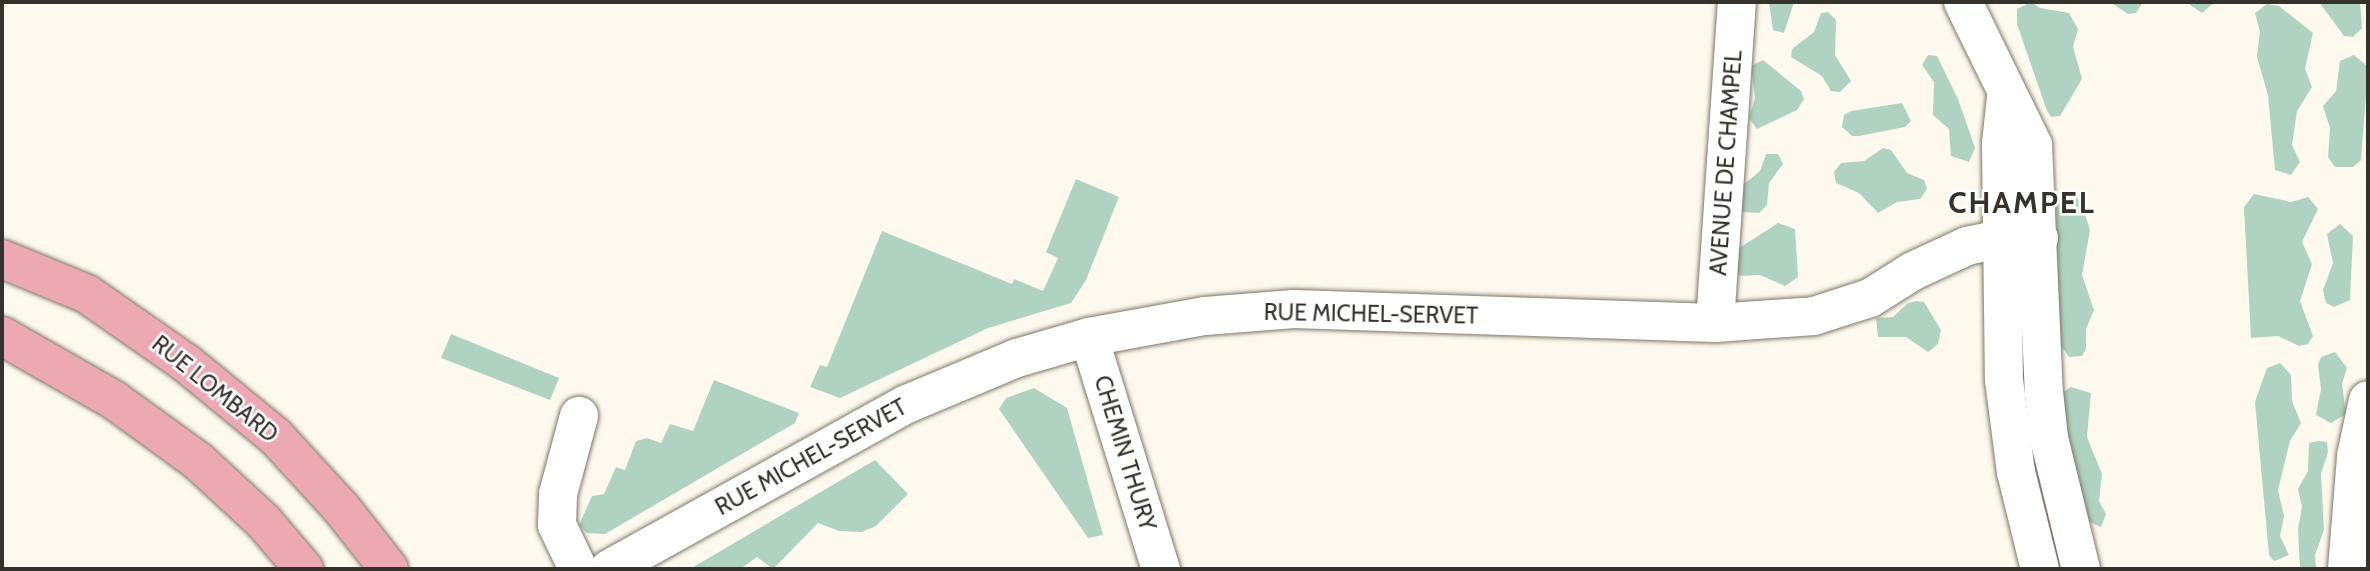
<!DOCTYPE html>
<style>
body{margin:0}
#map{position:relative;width:2370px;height:571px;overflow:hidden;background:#fef9ee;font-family:Cabin,sans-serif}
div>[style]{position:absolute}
.green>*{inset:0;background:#afd3c0}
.roads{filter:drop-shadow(0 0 2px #7f7768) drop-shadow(0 0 2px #7f7768)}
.minor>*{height:38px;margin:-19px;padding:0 19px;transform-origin:19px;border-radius:19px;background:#fff}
.major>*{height:38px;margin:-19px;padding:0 19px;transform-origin:19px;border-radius:19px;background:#eda9b3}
span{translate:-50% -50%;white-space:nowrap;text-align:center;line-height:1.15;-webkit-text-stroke:5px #fff;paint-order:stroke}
.street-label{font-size:23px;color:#35312b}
.district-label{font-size:30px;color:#35312b;font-weight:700;letter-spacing:2px}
.frame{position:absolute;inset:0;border:4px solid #35312b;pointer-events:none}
</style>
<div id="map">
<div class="green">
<div style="clip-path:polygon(1769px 2px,1794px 2px,1784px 33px,1773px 30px)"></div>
<div style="clip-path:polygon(2031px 2px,2040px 8px,2069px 13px,2078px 29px,2073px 47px,2082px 79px,2060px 116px,2051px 117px,2047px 111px,2017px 24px,2017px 9px)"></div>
<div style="clip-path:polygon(2110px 2px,2143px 2px,2136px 13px,2128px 14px)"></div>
<div style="clip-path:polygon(2186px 2px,2215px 2px,2202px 13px)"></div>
<div style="clip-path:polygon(2319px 2px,2360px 2px,2362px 28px,2353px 37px,2344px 36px)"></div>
<div style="clip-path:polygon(2267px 4px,2279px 6px,2313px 33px,2305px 69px,2312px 87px,2297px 111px,2292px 145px,2300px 162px,2291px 175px,2275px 170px,2268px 95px,2257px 57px,2260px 31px,2255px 13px)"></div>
<div style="clip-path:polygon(1828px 12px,1836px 20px,1835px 55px,1851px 81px,1840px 92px,1831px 91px,1822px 76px,1791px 57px,1792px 49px,1814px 32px,1821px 13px)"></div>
<div style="clip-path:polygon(1928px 55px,1937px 56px,1958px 99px,1975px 148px,1969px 162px,1951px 156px,1949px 129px,1933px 115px,1934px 82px,1922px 65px)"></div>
<div style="clip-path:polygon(2354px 55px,2368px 67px,2361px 160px,2353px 167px,2335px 167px,2328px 157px,2330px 128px,2323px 106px,2336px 91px,2340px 61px)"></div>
<div style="clip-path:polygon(1763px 60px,1801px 91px,1804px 99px,1797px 110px,1757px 129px,1749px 118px,1755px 98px,1751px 66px)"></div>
<div style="clip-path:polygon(1902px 103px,1911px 121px,1905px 127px,1859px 136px,1852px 136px,1842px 127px,1844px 115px,1851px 111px)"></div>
<div style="clip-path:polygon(1883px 148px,1891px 150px,1907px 173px,1924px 180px,1927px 189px,1920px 199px,1897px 202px,1878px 213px,1859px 193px,1836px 183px,1834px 172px,1841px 163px,1864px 161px)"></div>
<div style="clip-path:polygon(1766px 154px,1778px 154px,1783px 164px,1769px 183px,1767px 205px,1759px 213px,1743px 212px,1737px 205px,1738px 189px,1760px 171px)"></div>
<div style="clip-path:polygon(1076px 179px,1119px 197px,1086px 280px,1071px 303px,988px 328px,840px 398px,810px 387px,820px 365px,827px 367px,882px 231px,1012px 284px,1014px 279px,1043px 291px,1058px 258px,1046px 252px)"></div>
<div style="clip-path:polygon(2072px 193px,2081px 202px,2090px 230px,2082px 275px,2094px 310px,2086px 329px,2086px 349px,2082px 356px,2069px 357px,2059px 343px,2056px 201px)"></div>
<div style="clip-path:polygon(2254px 194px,2291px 202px,2308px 197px,2318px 209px,2302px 242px,2312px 264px,2300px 301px,2313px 336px,2308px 344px,2299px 346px,2278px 336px,2251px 338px,2244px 207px)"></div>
<div style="clip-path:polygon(1778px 223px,1795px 229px,1798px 277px,1785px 286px,1760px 275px,1740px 276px,1733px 269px,1733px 252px)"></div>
<div style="clip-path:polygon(2340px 224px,2353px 236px,2350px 300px,2334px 307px,2326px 303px,2323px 290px,2333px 263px,2327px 234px)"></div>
<div style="clip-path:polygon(1917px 301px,1924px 302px,1941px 330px,1938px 344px,1928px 352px,1906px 337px,1878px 337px,1876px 318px,1893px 317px,1908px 303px)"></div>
<div style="clip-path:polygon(451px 334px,559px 378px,550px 400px,441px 358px)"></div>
<div style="clip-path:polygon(2335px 352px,2347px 368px,2342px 384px,2346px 414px,2331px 423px,2316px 415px,2321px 389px,2318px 365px,2321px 357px)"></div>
<div style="clip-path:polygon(2280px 363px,2291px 375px,2292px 401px,2301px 423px,2290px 441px,2278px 490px,2284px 516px,2280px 536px,2289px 555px,2274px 561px,2269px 555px,2255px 402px,2267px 368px)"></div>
<div style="clip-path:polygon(714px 380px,799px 413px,795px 423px,605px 534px,587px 533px,579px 525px,592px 496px,604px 494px,616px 467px,625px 470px,636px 441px,647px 438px,661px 443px,670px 424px,693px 431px)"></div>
<div style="clip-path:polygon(2071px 387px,2091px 393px,2087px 437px,2102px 474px,2099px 501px,2106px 514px,2101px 527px,2085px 520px,2072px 473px,2062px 393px)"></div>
<div style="clip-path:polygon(1034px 388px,1067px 408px,1103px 535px,1088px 538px,999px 409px,1006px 398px)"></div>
<div style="clip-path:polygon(2318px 441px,2327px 442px,2328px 452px,2321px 474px,2324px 530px,2315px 555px,2316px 569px,2300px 569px,2298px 529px,2302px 507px,2298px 489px,2308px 471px,2309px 443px)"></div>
<div style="clip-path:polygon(875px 460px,908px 494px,876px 526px,862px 532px,839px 531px,818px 523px,773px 569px,757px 557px,740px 569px,690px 569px)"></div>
</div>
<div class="roads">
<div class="minor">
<div style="left:1963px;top:2px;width:159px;rotate:63.9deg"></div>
<div style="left:2033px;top:145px;width:247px;rotate:87.5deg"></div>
<div style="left:2044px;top:392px;width:46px;rotate:83.8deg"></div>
<div style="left:2049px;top:438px;width:135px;rotate:76.3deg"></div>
<div style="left:2006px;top:97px;width:46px;rotate:96.2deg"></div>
<div style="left:2001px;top:143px;width:237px;rotate:89.3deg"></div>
<div style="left:2004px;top:380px;width:93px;rotate:82.6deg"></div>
<div style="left:2016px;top:472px;width:100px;rotate:76.1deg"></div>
<div style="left:1715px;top:323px;width:322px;rotate:-86.1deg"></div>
<div style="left:1089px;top:337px;width:243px;rotate:72.8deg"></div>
<div style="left:578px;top:569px;width:49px;rotate:-115.5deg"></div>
<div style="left:557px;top:525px;width:31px;rotate:-88deg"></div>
<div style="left:558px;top:494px;width:81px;rotate:-74.9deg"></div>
<div style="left:609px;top:569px;width:341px;rotate:-29deg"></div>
<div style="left:907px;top:404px;width:119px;rotate:-22.7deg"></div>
<div style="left:1017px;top:358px;width:75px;rotate:-16.3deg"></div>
<div style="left:1089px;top:337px;width:118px;rotate:-10.3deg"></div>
<div style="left:1205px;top:316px;width:89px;rotate:-4.5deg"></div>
<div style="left:1294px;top:309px;width:421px;rotate:1.9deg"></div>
<div style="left:1715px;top:323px;width:99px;rotate:-4deg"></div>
<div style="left:1814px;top:316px;width:59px;rotate:-17.8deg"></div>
<div style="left:1870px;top:298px;width:51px;rotate:-32.1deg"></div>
<div style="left:1913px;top:271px;width:60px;rotate:-24.8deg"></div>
<div style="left:1967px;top:246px;width:38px;rotate:-12deg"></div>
<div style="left:2004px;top:238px;width:35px"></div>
<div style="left:2347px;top:569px;width:113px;rotate:-85.4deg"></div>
<div style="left:2356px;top:456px;width:57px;rotate:-77.9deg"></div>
</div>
<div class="major">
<div style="left:2px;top:259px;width:92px;rotate:22.4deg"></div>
<div style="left:87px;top:294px;width:121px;rotate:34.9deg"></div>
<div style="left:186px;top:363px;width:117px;rotate:39.4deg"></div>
<div style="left:276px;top:437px;width:98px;rotate:47.5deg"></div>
<div style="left:342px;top:509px;width:76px;rotate:51.9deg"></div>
<div style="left:2px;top:336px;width:129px;rotate:29.7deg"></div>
<div style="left:114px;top:400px;width:104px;rotate:36deg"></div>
<div style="left:198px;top:461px;width:90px;rotate:42.7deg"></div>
<div style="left:264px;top:522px;width:62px;rotate:49.6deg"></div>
</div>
</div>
<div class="street-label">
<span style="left:1726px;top:163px;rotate:-86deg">AVENUE DE CHAMPEL</span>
<span style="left:1371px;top:314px;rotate:1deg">RUE MICHEL-SERVET</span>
<span style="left:215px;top:389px;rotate:39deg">RUE LOMBARD</span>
<span style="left:1125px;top:453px;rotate:73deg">CHEMIN THURY</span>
<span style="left:811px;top:457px;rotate:-29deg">RUE MICHEL-SERVET</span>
</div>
<div class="district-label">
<span style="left:2022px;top:203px">CHAMPEL</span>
</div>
<div class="frame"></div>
</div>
